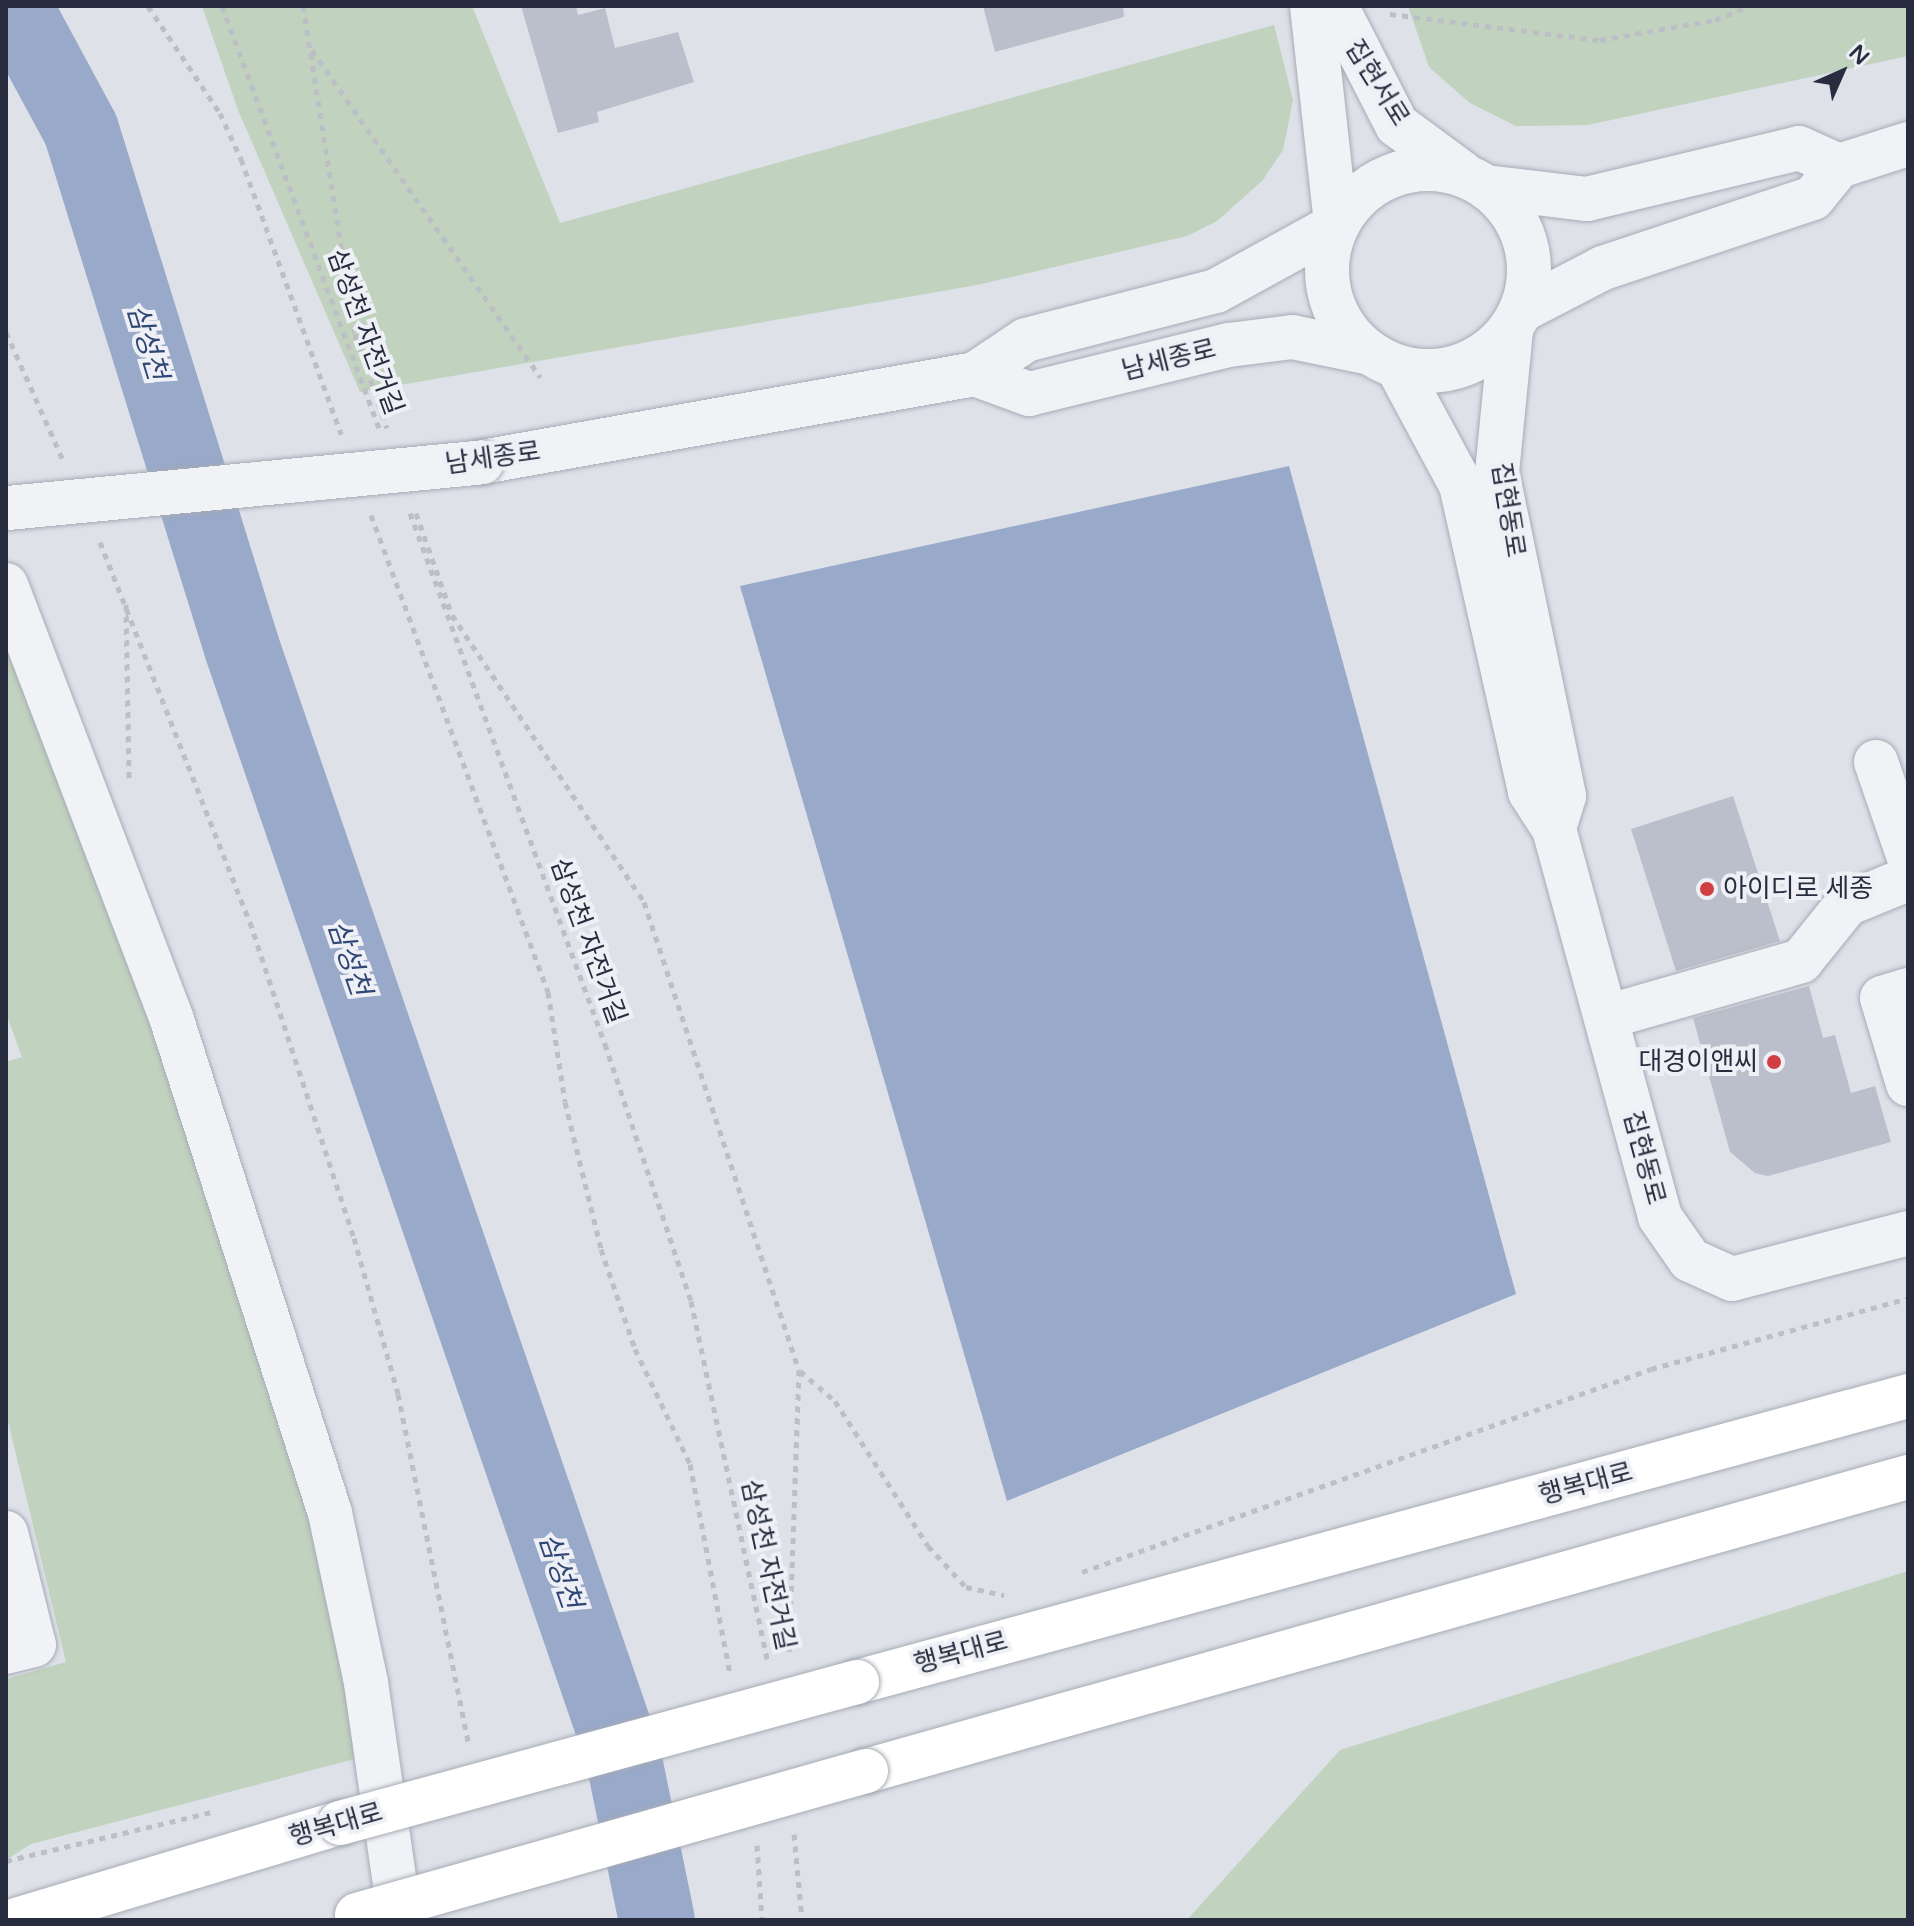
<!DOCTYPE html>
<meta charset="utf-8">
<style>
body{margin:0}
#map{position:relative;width:1914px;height:1926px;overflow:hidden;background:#dee1e8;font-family:"Varela Round","Noto Sans KR",sans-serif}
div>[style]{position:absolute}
.green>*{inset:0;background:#c1d2bf}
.water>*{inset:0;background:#98a9c9}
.river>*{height:76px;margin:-38px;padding:0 38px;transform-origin:38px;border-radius:38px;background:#98a9c9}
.building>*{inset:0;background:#bbbfcb}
.path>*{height:5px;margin-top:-2.5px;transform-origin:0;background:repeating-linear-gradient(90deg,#bcbfc6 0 6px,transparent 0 12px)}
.roads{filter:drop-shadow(0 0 2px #a7abb5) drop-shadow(0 0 2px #a7abb5)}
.minor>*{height:44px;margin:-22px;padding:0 22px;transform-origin:22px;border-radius:22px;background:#f1f2f6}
.minor>.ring{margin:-22px;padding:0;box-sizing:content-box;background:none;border:44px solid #f1f2f6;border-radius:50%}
.highway>*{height:44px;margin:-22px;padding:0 22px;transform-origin:22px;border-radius:22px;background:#fff}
.bridges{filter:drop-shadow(0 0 2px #a7abb5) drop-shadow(0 0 2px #a7abb5)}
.minor-bridge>*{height:44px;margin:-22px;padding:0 22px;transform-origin:22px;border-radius:22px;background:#f1f2f6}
.highway-bridge>*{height:44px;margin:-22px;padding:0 22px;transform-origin:22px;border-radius:22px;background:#fff}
.dots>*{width:22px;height:22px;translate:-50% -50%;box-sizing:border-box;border:4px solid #eef0f6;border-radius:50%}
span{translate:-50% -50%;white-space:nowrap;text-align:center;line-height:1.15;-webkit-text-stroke:8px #eef0f6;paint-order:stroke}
.street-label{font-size:26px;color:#272d3f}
.poi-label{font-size:26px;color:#272d3f}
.left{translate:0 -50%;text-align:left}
.right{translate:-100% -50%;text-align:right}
.water-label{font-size:28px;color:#304674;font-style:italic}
.frame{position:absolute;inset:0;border:8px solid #272d3f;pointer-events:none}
.north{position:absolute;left:1802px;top:32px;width:80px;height:80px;-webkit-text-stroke:6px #eef0f6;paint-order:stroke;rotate:45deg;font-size:22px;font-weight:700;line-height:32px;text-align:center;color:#272d3f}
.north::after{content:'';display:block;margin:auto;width:28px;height:36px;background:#272d3f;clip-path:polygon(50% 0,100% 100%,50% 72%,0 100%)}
</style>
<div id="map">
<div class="green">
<div style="clip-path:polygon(202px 6px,472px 6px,560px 223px,1274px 25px,1293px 100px,1283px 150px,1262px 181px,1217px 221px,1187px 236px,977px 285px,360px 392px,238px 110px)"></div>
<div style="clip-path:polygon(1408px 6px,1908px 6px,1908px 56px,1588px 125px,1516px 126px,1470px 103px,1429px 67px)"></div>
<div style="clip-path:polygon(6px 613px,233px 1195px,366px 1756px,31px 1844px,6px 1860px,6px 1679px,66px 1662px,6px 1413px,6px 1062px,22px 1057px,6px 1013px)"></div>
<div style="clip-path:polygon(1908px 1571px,1908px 1920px,1187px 1920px,1340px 1750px)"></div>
</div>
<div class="water">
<div style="clip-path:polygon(1289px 466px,1516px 1294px,1007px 1501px,740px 586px)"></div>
</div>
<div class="river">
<div style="left:14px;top:6px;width:141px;rotate:61.6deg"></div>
<div style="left:81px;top:130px;width:542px;rotate:72.73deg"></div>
<div style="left:242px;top:648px;width:1171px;rotate:71.01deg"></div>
<div style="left:623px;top:1755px;width:168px;rotate:78.4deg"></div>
</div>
<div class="building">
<div style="clip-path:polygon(521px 6px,576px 6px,578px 15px,605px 8px,615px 48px,678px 32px,694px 82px,597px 112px,599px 122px,558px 133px)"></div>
<div style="clip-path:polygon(983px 6px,1123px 6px,1124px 17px,995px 52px)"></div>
<div style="clip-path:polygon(1733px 796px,1780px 941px,1676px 971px,1631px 829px)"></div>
<div style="clip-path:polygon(1809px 986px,1823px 1038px,1835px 1035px,1851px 1093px,1875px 1086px,1891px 1142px,1768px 1176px,1755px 1173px,1730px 1152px,1693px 1018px)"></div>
</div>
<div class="path">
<div style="left:148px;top:6px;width:129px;rotate:56.1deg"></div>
<div style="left:220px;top:113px;width:51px;rotate:65.5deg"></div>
<div style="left:241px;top:159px;width:293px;rotate:70deg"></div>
<div style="left:222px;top:6px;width:451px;rotate:69.6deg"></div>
<div style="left:303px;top:6px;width:332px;rotate:81deg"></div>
<div style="left:355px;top:334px;width:99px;rotate:71.2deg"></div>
<div style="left:1390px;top:14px;width:212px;rotate:7.1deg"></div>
<div style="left:1600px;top:40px;width:117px;rotate:-9.9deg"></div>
<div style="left:1715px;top:20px;width:38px;rotate:-22deg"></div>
<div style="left:312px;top:50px;width:399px;rotate:55.1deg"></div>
<div style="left:6px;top:332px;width:140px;rotate:66deg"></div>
<div style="left:410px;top:513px;width:566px;rotate:69.84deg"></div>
<div style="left:605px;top:1044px;width:271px;rotate:71.5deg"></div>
<div style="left:691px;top:1301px;width:369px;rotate:78deg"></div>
<div style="left:416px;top:513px;width:108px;rotate:70.6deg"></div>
<div style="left:452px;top:615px;width:345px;rotate:56.2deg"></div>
<div style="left:644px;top:902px;width:493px;rotate:71.7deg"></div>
<div style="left:799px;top:1370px;width:287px;rotate:92deg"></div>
<div style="left:371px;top:515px;width:509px;rotate:69.64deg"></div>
<div style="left:548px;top:992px;width:111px;rotate:81.2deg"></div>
<div style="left:565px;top:1102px;width:151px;rotate:76.2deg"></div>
<div style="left:601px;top:1249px;width:106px;rotate:71.2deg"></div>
<div style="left:635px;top:1349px;width:127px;rotate:64.4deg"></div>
<div style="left:690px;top:1464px;width:214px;rotate:79.2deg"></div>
<div style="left:100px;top:542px;width:409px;rotate:68.5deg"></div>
<div style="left:250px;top:922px;width:333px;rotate:71.8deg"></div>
<div style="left:354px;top:1238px;width:162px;rotate:74.2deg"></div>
<div style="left:398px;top:1394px;width:358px;rotate:78.6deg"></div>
<div style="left:126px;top:604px;width:174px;rotate:89deg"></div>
<div style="left:800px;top:1371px;width:46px;rotate:40.6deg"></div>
<div style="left:835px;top:1401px;width:172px;rotate:57.3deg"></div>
<div style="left:928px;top:1546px;width:56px;rotate:47.2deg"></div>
<div style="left:966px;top:1587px;width:39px;rotate:12deg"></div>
<div style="left:1082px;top:1572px;width:604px;rotate:-19.63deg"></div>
<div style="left:1651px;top:1369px;width:267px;rotate:-15.4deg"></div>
<div style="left:794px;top:1834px;width:86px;rotate:84.7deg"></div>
<div style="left:757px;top:1845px;width:75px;rotate:86.2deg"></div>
<div style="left:6px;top:1861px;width:211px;rotate:-13.4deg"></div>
</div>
<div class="roads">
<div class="minor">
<div style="left:1312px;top:6px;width:220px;rotate:83.7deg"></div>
<div style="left:1336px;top:6px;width:134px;rotate:62.9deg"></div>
<div style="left:1397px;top:125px;width:81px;rotate:36.4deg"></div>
<div class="ring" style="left:1327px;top:169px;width:158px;height:158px"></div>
<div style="left:1486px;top:187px;width:102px;rotate:6.8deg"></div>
<div style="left:1587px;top:199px;width:218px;rotate:-13.5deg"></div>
<div style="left:1799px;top:148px;width:44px;rotate:24.2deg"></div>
<div style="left:1522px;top:310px;width:91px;rotate:-27.4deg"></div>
<div style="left:1603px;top:268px;width:221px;rotate:-18.4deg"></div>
<div style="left:1813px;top:198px;width:41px;rotate:-50.9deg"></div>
<div style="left:1839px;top:166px;width:72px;rotate:-17.7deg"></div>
<div style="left:1511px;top:330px;width:143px;rotate:95.6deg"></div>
<div style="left:1497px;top:472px;width:331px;rotate:78.3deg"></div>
<div style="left:1564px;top:796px;width:34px;rotate:107deg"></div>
<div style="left:1398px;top:368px;width:133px;rotate:61.7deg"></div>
<div style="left:1461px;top:485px;width:315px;rotate:77.3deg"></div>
<div style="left:1530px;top:792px;width:44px;rotate:57deg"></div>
<div style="left:1554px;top:829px;width:402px;rotate:74.7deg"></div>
<div style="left:1660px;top:1217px;width:52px;rotate:55.1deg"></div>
<div style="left:1690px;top:1260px;width:46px;rotate:24.3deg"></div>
<div style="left:1732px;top:1279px;width:182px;rotate:-14.6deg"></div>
<div style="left:975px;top:374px;width:58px;rotate:20.3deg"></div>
<div style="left:1029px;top:394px;width:206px;rotate:-13.8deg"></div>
<div style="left:1229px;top:345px;width:64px;rotate:-7.2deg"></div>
<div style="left:1292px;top:337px;width:76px;rotate:11.5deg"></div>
<div style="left:482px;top:462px;width:501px;rotate:-10.12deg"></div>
<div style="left:975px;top:374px;width:61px;rotate:-33.7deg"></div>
<div style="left:1026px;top:340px;width:196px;rotate:-14.5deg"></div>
<div style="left:1216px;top:291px;width:137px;rotate:-28.8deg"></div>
<div style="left:6px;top:585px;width:462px;rotate:69.1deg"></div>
<div style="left:171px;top:1017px;width:521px;rotate:72.23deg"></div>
<div style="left:330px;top:1513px;width:174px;rotate:78deg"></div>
<div style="left:366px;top:1683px;width:239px;rotate:81.8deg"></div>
<div style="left:1876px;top:762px;width:98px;rotate:71deg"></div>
<div style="left:1908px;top:990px;width:27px;rotate:163deg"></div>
<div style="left:1882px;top:998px;width:90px;rotate:73.2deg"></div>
<div style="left:1606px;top:1017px;width:203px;rotate:-16deg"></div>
<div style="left:1801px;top:961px;width:73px;rotate:-51.1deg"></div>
<div style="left:1847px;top:904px;width:66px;rotate:-22.3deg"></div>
<div style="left:6px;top:1533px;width:115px;rotate:76deg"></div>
<div style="left:34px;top:1645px;width:29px;rotate:166deg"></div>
</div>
<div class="highway">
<div style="left:857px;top:1682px;width:1089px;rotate:-15.22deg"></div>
<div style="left:866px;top:1771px;width:1083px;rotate:-15.76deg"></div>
<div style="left:16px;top:1920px;width:338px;rotate:-16.7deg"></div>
</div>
</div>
<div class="bridges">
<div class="minor-bridge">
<div style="left:8px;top:508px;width:476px;rotate:-5.5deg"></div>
</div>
<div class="highway-bridge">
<div style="left:340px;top:1823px;width:536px;rotate:-15.26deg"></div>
<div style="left:357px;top:1915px;width:529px;rotate:-15.8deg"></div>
</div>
</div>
<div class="dots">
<div style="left:1707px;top:889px;background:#d13f42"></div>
<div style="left:1774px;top:1062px;background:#d13f42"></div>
</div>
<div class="street-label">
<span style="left:1377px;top:83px;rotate:58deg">집현서로</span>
<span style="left:365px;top:332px;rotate:70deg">삼성천 자전거길</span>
<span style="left:1169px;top:360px;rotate:-14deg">남세종로</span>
<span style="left:493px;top:458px;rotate:-8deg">남세종로</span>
<span style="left:1508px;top:510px;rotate:81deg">집현동로</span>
<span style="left:588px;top:941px;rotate:70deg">삼성천 자전거길</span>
<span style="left:1644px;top:1158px;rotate:75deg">집현동로</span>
<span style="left:1586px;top:1484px;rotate:-15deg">행복대로</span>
<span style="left:768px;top:1565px;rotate:78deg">삼성천 자전거길</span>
<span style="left:961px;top:1653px;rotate:-15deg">행복대로</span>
<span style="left:336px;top:1825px;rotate:-16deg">행복대로</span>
</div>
<div class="poi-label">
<span class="left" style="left:1723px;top:889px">아이디로 세종</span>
<span class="right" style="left:1758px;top:1062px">대경이앤씨</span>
</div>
<div class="water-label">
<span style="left:147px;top:342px;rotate:73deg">삼성천</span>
<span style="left:349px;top:958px;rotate:71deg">삼성천</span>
<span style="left:560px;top:1571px;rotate:71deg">삼성천</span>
</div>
<div class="frame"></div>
<div class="north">N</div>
</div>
